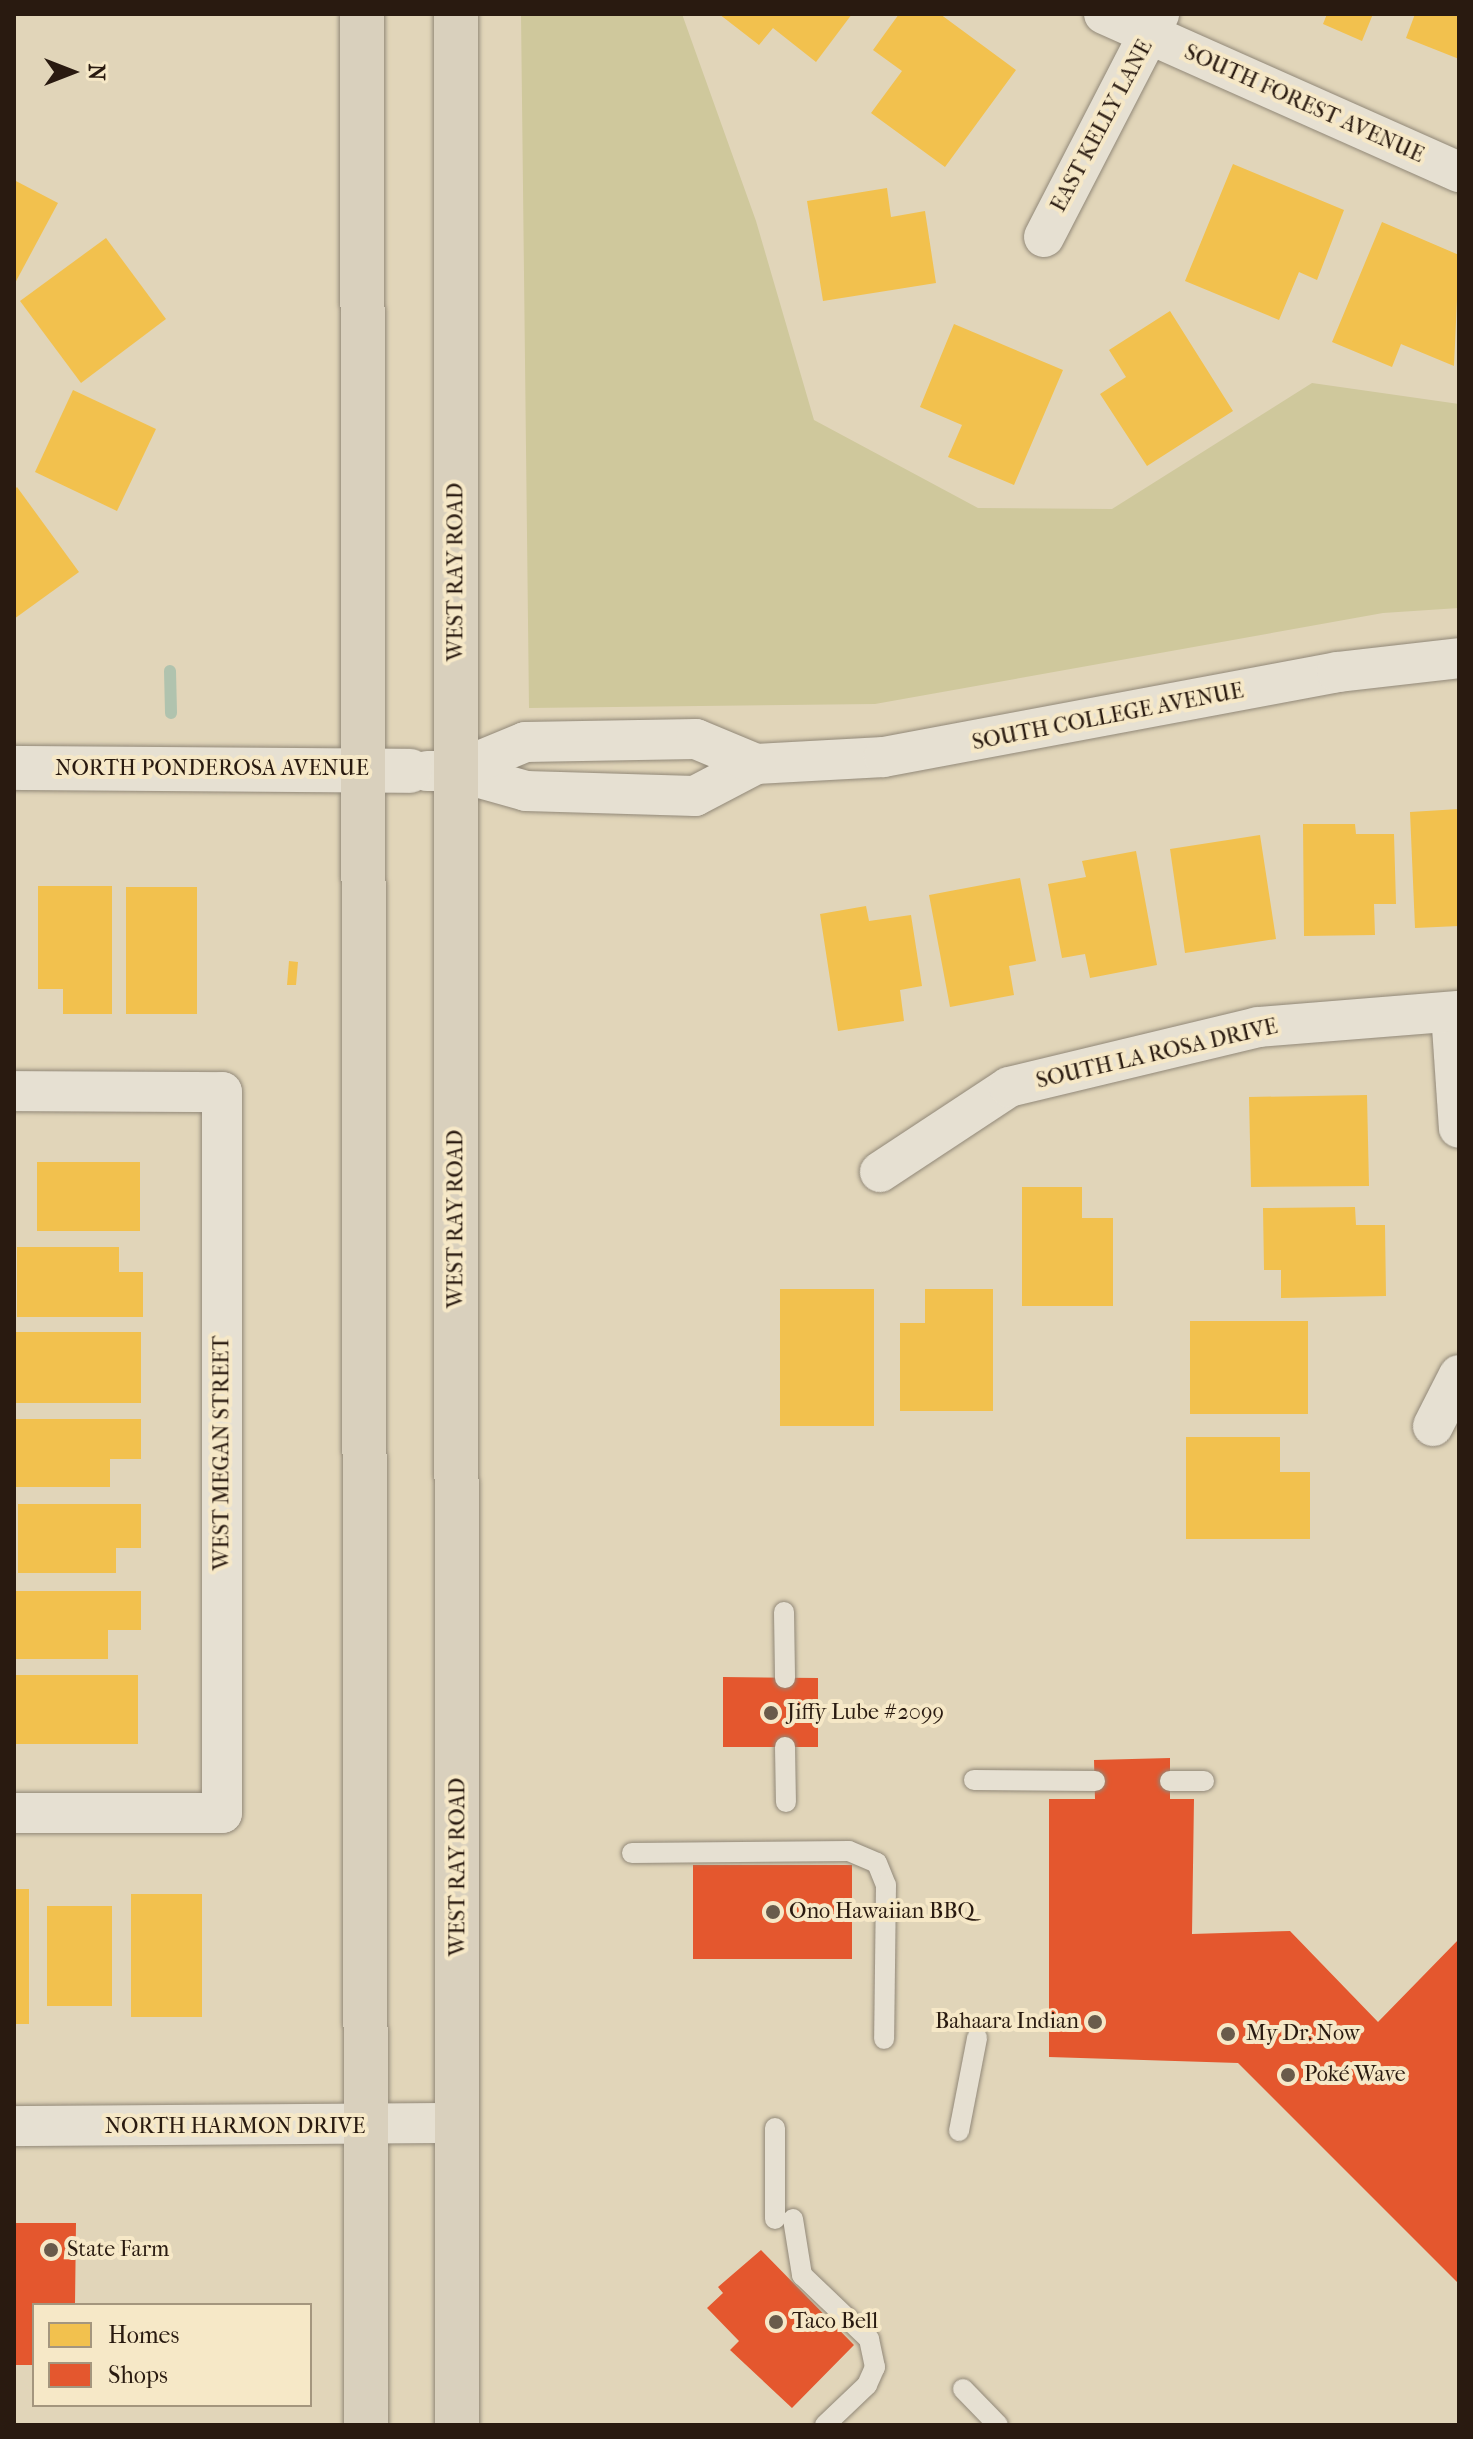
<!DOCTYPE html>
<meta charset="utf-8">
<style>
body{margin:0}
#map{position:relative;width:1473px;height:2439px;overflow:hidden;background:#e1d5b9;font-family:"IM FELL French Canon",serif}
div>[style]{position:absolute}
.green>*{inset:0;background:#cfc89c}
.homes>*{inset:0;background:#f2c14e}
.shops>*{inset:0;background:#e4572e}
.stream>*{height:12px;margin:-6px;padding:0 6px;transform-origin:6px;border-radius:6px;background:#b0c3ae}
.roads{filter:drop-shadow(0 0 2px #918878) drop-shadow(0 0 2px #918878)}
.service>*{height:20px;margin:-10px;padding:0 10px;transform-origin:10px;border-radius:10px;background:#e6e0d2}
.minor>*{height:40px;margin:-20px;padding:0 20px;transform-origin:20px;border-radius:20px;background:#e6e0d2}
.tertiary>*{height:44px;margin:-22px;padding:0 22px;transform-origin:22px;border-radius:22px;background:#e6e0d2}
.primary>*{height:44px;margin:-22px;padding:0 22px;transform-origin:22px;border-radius:22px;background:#d9d0bd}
.dots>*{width:22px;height:22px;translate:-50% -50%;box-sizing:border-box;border:4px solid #f6e8c7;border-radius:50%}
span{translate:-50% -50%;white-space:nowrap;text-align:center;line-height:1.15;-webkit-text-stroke:8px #f6e8c7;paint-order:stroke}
.street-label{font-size:22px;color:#291a10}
.poi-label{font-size:22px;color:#291a10}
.left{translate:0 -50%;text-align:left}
.right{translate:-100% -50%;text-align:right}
.frame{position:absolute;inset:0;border:16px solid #291a10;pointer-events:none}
.legend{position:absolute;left:32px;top:2303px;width:280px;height:104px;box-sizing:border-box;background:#f6e8c7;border:2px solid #a4967e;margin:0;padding:10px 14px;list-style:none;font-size:24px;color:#291a10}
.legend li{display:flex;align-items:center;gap:16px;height:40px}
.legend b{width:40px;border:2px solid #a4967e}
.north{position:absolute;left:32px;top:32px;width:80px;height:80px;-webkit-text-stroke:6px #f6e8c7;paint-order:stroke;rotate:90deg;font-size:22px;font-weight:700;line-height:32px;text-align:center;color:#291a10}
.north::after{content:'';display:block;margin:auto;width:28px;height:36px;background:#291a10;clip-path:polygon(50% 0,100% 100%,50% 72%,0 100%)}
</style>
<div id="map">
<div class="green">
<div style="clip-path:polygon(521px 14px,682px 14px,756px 221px,814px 420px,978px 508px,1112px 509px,1312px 383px,1459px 404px,1459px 608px,1383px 613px,875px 704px,529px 708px)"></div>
</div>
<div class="homes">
<div style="clip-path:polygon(719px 14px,852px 14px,816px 62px,773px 28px,759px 45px)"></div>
<div style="clip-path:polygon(899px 14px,940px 14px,1016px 70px,945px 167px,871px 113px,902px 71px,873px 50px)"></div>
<div style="clip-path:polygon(1327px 14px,1373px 14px,1362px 41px,1323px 24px)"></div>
<div style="clip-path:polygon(1415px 14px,1459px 14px,1459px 59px,1406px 38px)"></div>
<div style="clip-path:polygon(1233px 164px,1344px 210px,1317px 280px,1299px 272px,1279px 320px,1185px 281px)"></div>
<div style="clip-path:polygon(14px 180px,58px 203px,14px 285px)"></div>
<div style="clip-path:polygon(887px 188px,891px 217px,925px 211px,936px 283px,823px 301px,807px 201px)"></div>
<div style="clip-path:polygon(1382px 222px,1459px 255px,1454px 366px,1401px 344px,1392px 367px,1332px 342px)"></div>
<div style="clip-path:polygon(106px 238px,166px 319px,81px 383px,20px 301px)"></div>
<div style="clip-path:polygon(1170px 311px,1233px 411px,1147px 466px,1100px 394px,1126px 377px,1109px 350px)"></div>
<div style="clip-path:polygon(954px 324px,1063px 370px,1014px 485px,948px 457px,962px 425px,920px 407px)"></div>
<div style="clip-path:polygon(73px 390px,156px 429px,117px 511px,35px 472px)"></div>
<div style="clip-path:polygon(17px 487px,79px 572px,14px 619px,14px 490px)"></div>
<div style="clip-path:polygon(1459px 809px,1459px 926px,1415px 928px,1410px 812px)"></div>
<div style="clip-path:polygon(1303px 824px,1355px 824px,1356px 834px,1394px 834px,1396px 904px,1374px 904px,1375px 935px,1304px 936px)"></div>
<div style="clip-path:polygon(1260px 835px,1276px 939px,1185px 953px,1170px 849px)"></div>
<div style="clip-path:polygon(1136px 851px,1157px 965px,1090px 978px,1085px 954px,1062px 958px,1048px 884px,1086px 877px,1082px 861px)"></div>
<div style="clip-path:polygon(1020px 878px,1036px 961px,1009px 966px,1014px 995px,950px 1007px,929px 895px)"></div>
<div style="clip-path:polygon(38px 886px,112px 886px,112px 1014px,63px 1014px,63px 989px,38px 989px)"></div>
<div style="clip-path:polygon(126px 887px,197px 887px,197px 1014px,126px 1014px)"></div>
<div style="clip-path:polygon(866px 906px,869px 921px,911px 915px,922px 986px,900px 990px,904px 1021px,838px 1031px,820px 914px)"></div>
<div style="clip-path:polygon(289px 961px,298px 962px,296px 985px,287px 985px)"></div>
<div style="clip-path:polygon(1367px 1095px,1369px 1186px,1251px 1187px,1249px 1097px)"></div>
<div style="clip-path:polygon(37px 1162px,140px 1162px,140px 1231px,37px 1231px)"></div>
<div style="clip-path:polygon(1022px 1187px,1082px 1187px,1082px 1218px,1113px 1218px,1113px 1306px,1022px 1306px)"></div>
<div style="clip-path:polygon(1355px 1207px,1356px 1225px,1385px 1225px,1386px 1296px,1281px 1298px,1281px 1270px,1264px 1270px,1263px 1208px)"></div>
<div style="clip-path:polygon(17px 1247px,119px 1247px,119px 1272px,143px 1272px,143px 1317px,17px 1317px)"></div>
<div style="clip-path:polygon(780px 1289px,874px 1289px,874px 1426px,780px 1426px)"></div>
<div style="clip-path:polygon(925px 1289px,993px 1289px,993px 1411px,900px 1411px,900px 1323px,925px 1323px)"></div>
<div style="clip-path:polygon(1190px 1321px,1308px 1321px,1308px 1414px,1190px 1414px)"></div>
<div style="clip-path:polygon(14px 1332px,141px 1332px,141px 1403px,14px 1403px)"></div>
<div style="clip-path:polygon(14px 1419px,141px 1419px,141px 1459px,110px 1459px,110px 1487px,14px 1487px)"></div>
<div style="clip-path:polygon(1186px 1437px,1280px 1437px,1280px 1472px,1310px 1472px,1310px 1539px,1186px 1539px)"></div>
<div style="clip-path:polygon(18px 1504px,141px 1504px,141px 1548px,116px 1548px,116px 1573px,18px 1573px)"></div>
<div style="clip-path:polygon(14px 1591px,141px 1591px,141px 1630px,108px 1630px,108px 1659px,14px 1659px)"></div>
<div style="clip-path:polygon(14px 1675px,138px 1675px,138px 1744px,14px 1744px)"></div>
<div style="clip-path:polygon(14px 1889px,29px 1889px,29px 2024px,14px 2024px)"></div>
<div style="clip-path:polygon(131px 1894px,202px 1894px,202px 2017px,131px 2017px)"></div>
<div style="clip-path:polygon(47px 1906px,112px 1906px,112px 2006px,47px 2006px)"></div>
</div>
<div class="shops">
<div style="clip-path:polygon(723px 1677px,818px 1678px,818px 1747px,723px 1747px)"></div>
<div style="clip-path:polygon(1170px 1758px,1170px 1799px,1194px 1799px,1192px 1934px,1290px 1931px,1378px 2022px,1459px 1939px,1459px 2284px,1238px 2063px,1049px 2057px,1049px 1799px,1095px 1799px,1094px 1760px)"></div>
<div style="clip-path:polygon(693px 1865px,852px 1865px,852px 1959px,693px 1959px)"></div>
<div style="clip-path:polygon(14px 2223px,76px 2223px,75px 2305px,34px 2305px,34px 2365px,14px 2365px)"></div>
<div style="clip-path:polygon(761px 2250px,854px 2345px,792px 2408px,730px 2350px,739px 2341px,707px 2308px,723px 2293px,718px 2287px)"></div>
</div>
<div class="stream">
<div style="left:170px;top:671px;width:42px;rotate:88.6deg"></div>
</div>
<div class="roads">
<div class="service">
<div style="left:784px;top:1612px;width:66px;rotate:89.1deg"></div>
<div style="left:785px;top:1747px;width:55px;rotate:89deg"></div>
<div style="left:974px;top:1780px;width:121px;rotate:0.5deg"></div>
<div style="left:1170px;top:1781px;width:34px"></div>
<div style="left:632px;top:1853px;width:217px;rotate:-0.5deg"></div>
<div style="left:849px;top:1851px;width:30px;rotate:23deg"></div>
<div style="left:877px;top:1863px;width:24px;rotate:68deg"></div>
<div style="left:886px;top:1885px;width:154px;rotate:90.7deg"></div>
<div style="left:775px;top:2128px;width:91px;rotate:90deg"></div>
<div style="left:959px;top:2131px;width:95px;rotate:-79deg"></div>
<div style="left:793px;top:2219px;width:57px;rotate:80.9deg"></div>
<div style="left:802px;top:2275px;width:93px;rotate:43.7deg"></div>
<div style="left:869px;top:2339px;width:29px;rotate:78deg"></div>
<div style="left:875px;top:2367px;width:20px;rotate:114deg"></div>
<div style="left:867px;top:2385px;width:58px;rotate:136.4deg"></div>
<div style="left:963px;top:2389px;width:50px;rotate:45.8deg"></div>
</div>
<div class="minor">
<div style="left:1104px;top:14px;width:389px;rotate:24deg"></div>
<div style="left:1044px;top:237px;width:251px;rotate:-62.7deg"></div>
<div style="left:427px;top:771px;width:28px"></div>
<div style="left:455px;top:771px;width:74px;rotate:15.7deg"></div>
<div style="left:526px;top:791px;width:169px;rotate:1.7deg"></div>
<div style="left:695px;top:796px;width:69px;rotate:-27.7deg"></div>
<div style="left:756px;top:764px;width:128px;rotate:-3.1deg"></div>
<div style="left:884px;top:757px;width:461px;rotate:-10.6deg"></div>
<div style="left:1337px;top:672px;width:123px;rotate:-6.5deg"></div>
<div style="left:455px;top:771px;width:76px;rotate:-22.5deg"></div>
<div style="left:525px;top:742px;width:171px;rotate:-1deg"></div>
<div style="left:696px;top:739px;width:65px;rotate:22.6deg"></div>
<div style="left:1451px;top:1012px;width:116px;rotate:86.1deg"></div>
<div style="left:14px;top:1091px;width:208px;rotate:0.3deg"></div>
<div style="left:222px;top:1092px;width:721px;rotate:90deg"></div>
<div style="left:222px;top:1813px;width:208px;rotate:180deg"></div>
<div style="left:880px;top:1172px;width:154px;rotate:-33.4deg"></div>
<div style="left:1009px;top:1087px;width:256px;rotate:-13.5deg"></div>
<div style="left:1258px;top:1027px;width:202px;rotate:-4.6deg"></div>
<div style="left:1433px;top:1426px;width:57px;rotate:-63deg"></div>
<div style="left:14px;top:2126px;width:443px;rotate:-0.4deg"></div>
</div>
<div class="tertiary">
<div style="left:14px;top:768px;width:396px;rotate:0.4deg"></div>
</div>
<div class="primary">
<div style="left:362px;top:14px;width:2411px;rotate:89.9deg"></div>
<div style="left:456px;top:14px;width:2411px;rotate:89.98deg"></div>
</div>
</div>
<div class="dots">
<div style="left:771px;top:1713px;background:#695b4b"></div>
<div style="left:773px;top:1912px;background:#695b4b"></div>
<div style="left:1095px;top:2022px;background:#695b4b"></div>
<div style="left:1228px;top:2034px;background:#695b4b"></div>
<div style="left:1288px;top:2075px;background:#695b4b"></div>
<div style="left:51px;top:2250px;background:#695b4b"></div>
<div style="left:776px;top:2322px;background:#695b4b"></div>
</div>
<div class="street-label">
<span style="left:1304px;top:104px;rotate:24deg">SOUTH FOREST AVENUE</span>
<span style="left:1102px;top:126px;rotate:-62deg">EAST KELLY LANE</span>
<span style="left:456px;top:572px;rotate:-90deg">WEST RAY ROAD</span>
<span style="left:1108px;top:717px;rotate:-11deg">SOUTH COLLEGE AVENUE</span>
<span style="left:212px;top:769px">NORTH PONDEROSA AVENUE</span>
<span style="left:1157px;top:1054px;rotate:-13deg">SOUTH LA ROSA DRIVE</span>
<span style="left:456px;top:1219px;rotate:-90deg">WEST RAY ROAD</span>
<span style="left:222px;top:1453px;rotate:-90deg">WEST MEGAN STREET</span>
<span style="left:458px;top:1867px;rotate:-90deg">WEST RAY ROAD</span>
<span style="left:235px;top:2127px">NORTH HARMON DRIVE</span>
</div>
<div class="poi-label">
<span class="left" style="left:787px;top:1713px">Jiffy Lube #2099</span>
<span class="left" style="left:789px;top:1912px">Ono Hawaiian BBQ</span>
<span class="right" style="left:1079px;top:2022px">Bahaara Indian</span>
<span class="left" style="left:1246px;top:2034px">My Dr. Now</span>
<span class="left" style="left:1304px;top:2075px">Poké Wave</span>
<span class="left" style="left:67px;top:2250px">State Farm</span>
<span class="left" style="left:792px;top:2322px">Taco Bell</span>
</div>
<div class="frame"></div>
<ul class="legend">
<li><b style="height:22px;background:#f2c14e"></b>Homes</li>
<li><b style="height:22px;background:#e4572e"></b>Shops</li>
</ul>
<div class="north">N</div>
</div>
